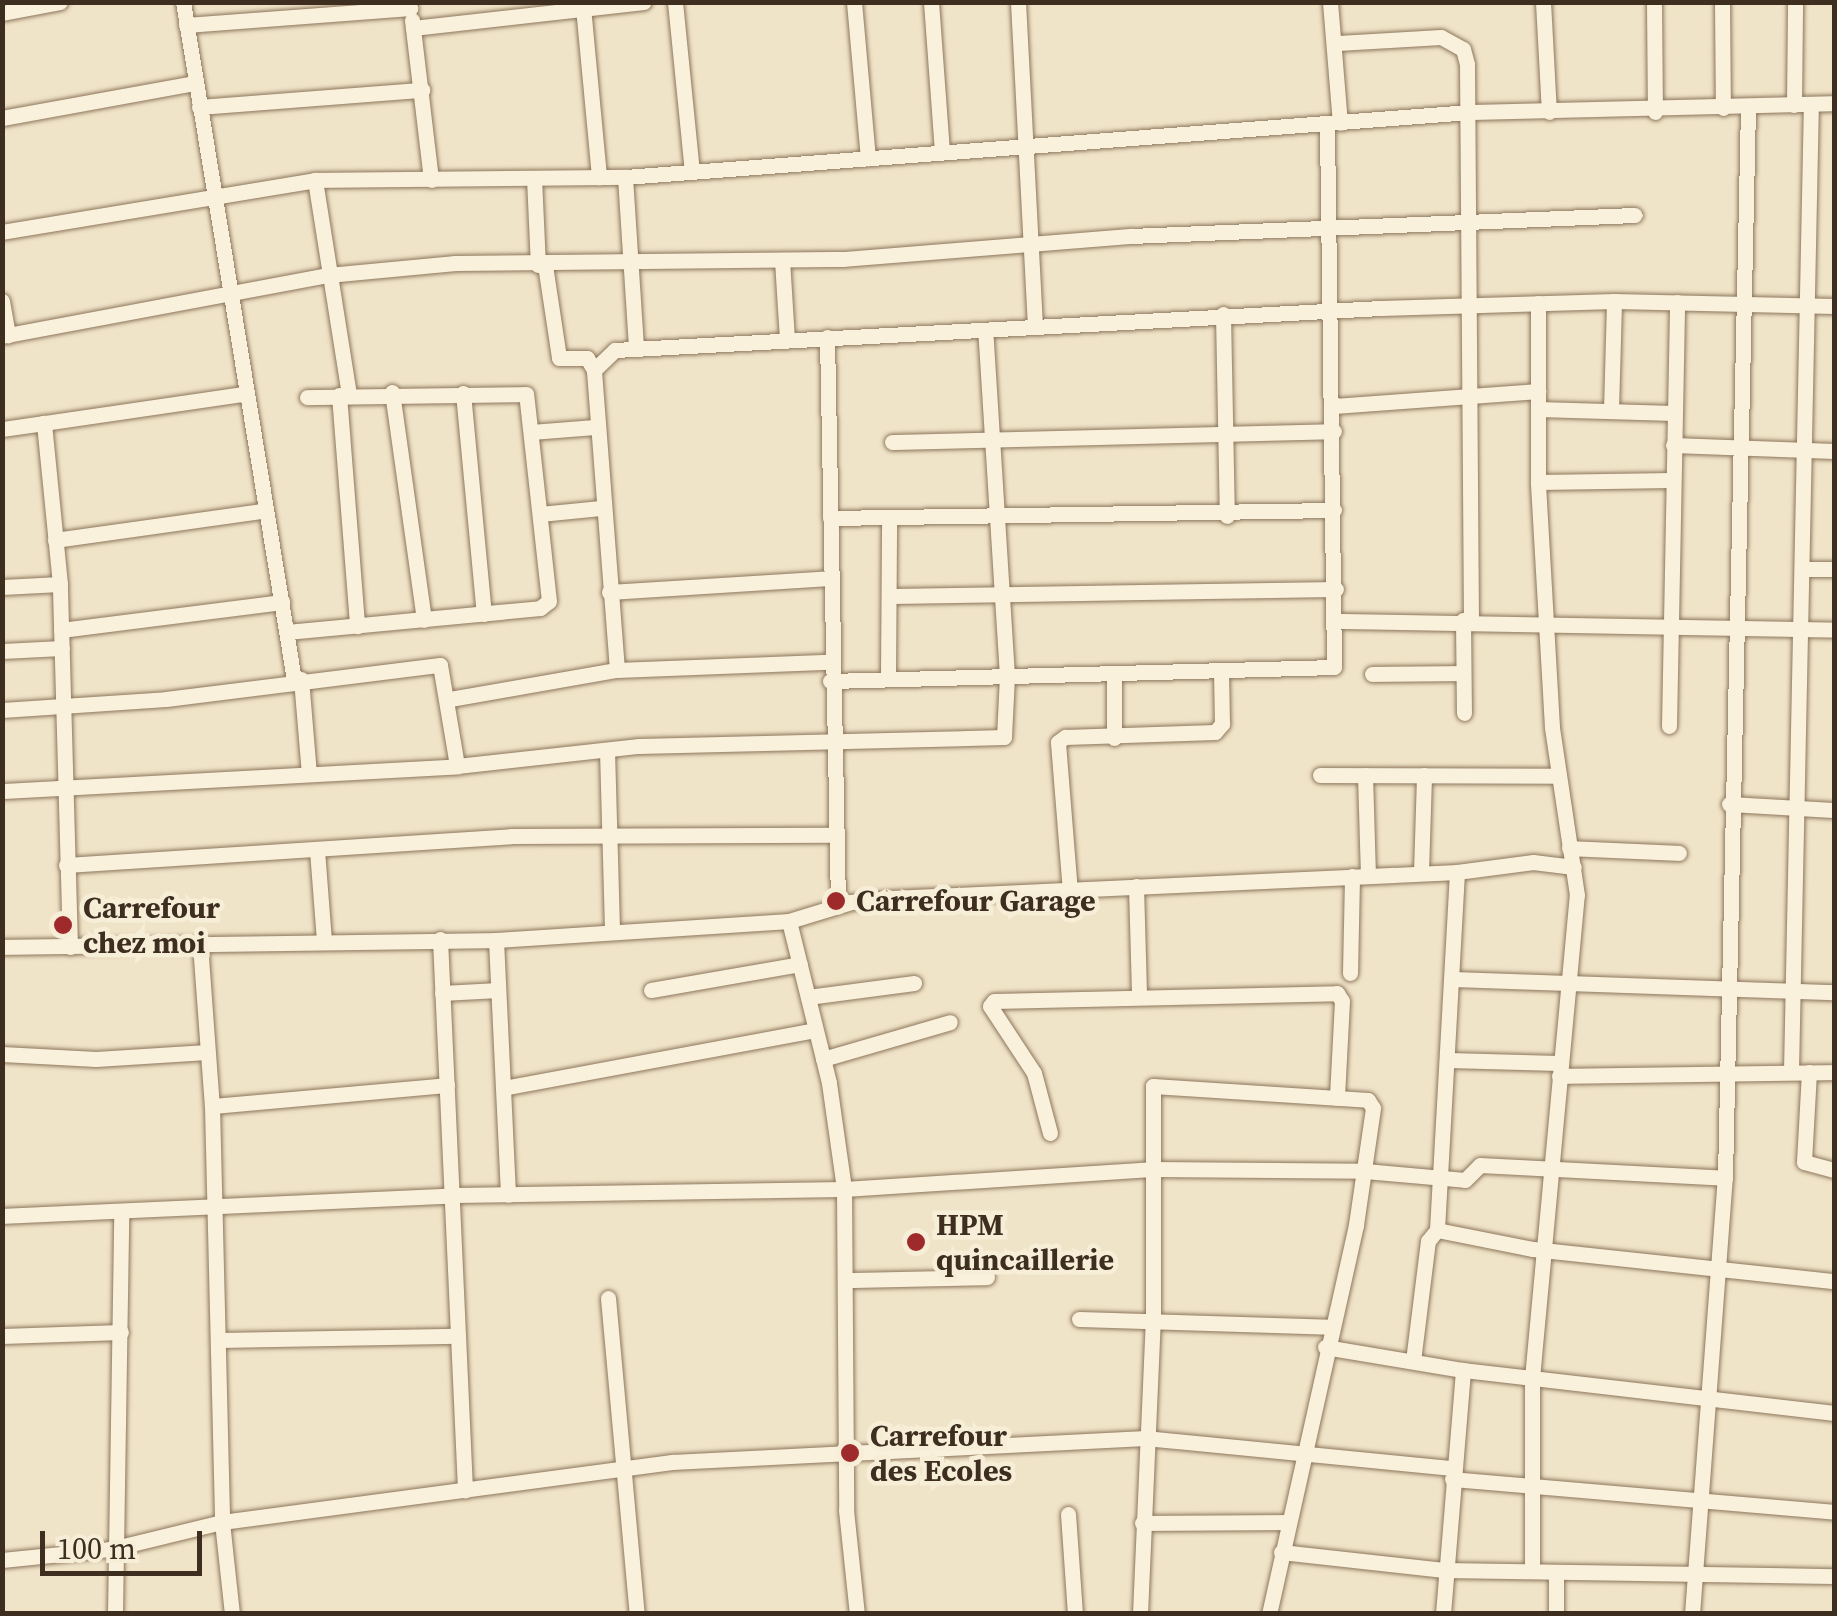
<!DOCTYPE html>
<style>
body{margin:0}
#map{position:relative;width:1837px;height:1616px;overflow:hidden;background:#f0e4c8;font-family:"Source Serif 4",serif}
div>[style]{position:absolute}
.roads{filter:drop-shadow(0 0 2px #8d765c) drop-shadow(0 0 2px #8d765c)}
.minor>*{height:15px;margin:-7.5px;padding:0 7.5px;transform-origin:7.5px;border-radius:7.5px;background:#faf1dc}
.dots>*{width:28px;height:28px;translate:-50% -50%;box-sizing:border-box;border:5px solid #f7eed8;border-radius:50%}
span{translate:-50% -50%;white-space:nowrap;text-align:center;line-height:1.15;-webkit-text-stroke:9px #f7eed8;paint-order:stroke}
.poi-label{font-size:30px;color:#3d2e20;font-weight:700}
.left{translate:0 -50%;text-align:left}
.frame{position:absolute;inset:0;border:5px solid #3d2e20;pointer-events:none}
.scale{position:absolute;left:40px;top:1531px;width:162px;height:45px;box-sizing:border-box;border:5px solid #3d2e20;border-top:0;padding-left:12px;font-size:30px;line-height:35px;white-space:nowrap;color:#3d2e20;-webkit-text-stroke:8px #f7eed8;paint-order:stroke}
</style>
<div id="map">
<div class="roads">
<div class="minor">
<div style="left:183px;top:2px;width:687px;rotate:80.7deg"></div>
<div style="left:675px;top:2px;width:170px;rotate:84.3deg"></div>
<div style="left:854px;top:2px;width:157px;rotate:84.9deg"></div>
<div style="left:931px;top:2px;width:151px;rotate:85.8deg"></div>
<div style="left:1018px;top:2px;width:325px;rotate:87deg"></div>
<div style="left:1330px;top:2px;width:121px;rotate:85.3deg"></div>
<div style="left:1543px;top:2px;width:110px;rotate:86.9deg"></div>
<div style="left:1654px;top:2px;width:110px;rotate:89.5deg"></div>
<div style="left:1722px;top:2px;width:106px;rotate:89.5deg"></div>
<div style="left:583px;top:7px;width:171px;rotate:84.6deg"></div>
<div style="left:2px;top:13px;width:59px;rotate:-10.7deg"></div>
<div style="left:412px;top:20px;width:161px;rotate:83.2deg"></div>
<div style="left:186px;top:25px;width:225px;rotate:-4.3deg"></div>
<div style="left:413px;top:28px;width:232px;rotate:-6.4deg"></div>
<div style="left:1338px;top:43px;width:103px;rotate:-3.3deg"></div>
<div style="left:1441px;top:37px;width:25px;rotate:29deg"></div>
<div style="left:1463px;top:49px;width:16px;rotate:75deg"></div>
<div style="left:1467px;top:64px;width:556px;rotate:89.59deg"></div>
<div style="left:1794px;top:105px;width:103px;rotate:-89.4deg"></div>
<div style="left:199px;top:107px;width:224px;rotate:-4.4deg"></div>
<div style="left:2px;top:118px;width:195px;rotate:-10.3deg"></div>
<div style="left:625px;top:177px;width:171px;rotate:86.3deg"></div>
<div style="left:534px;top:178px;width:87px;rotate:87.4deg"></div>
<div style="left:315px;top:180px;width:218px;rotate:81deg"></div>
<div style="left:2px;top:232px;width:317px;rotate:-9.4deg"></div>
<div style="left:315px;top:180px;width:310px;rotate:-0.6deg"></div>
<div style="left:625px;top:177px;width:846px;rotate:-4.4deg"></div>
<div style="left:1469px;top:112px;width:365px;rotate:-1.4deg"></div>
<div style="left:782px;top:260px;width:79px;rotate:86.4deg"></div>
<div style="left:545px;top:265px;width:94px;rotate:81.4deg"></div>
<div style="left:559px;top:358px;width:28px"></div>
<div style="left:587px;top:358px;width:14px;rotate:60deg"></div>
<div style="left:2px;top:301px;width:35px;rotate:80deg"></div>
<div style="left:1223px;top:314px;width:202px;rotate:88.9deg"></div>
<div style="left:2px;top:336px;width:332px;rotate:-10.6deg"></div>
<div style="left:328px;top:275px;width:128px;rotate:-5.4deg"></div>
<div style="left:455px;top:263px;width:388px;rotate:-0.6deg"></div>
<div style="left:843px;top:259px;width:289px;rotate:-4.6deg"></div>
<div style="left:1131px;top:236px;width:504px;rotate:-2.39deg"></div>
<div style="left:827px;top:337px;width:568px;rotate:88.89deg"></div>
<div style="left:392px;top:392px;width:230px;rotate:82deg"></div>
<div style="left:463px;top:393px;width:222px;rotate:84.6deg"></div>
<div style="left:339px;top:395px;width:232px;rotate:85.5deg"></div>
<div style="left:1334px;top:406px;width:205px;rotate:-4.2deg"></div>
<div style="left:1538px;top:409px;width:136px;rotate:1.7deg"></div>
<div style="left:1611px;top:410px;width:109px;rotate:-88.4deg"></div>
<div style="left:2px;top:429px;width:42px;rotate:-8.1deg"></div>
<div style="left:531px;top:432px;width:64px;rotate:-4.5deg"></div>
<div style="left:892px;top:442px;width:442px;rotate:-1.4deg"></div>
<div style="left:1673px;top:445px;width:161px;rotate:2.1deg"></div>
<div style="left:1538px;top:482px;width:135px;rotate:-0.8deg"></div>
<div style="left:540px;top:514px;width:61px;rotate:-5.6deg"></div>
<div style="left:830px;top:518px;width:504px;rotate:-0.91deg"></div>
<div style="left:55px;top:540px;width:209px;rotate:-8deg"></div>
<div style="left:1802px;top:569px;width:32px"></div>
<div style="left:2px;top:587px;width:58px;rotate:-3deg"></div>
<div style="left:609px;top:592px;width:221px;rotate:-3.6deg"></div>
<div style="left:892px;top:596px;width:444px;rotate:-0.9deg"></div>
<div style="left:1463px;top:620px;width:93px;rotate:89.4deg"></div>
<div style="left:1337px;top:621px;width:497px;rotate:1deg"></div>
<div style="left:61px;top:630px;width:223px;rotate:-7.2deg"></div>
<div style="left:287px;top:632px;width:254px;rotate:-5.4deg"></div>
<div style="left:540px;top:608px;width:11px;rotate:-38deg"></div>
<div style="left:549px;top:601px;width:208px;rotate:-96.3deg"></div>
<div style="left:526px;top:394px;width:219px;rotate:179.2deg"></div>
<div style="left:2px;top:651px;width:60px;rotate:-2.9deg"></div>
<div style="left:617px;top:670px;width:301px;rotate:-94.4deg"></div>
<div style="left:594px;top:370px;width:29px;rotate:-44deg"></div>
<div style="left:615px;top:350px;width:767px;rotate:-3.14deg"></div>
<div style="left:1381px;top:308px;width:233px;rotate:-1.7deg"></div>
<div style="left:1614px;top:301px;width:220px;rotate:1.3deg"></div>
<div style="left:1372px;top:674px;width:91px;rotate:-0.6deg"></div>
<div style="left:888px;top:677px;width:160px;rotate:-89.6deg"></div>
<div style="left:301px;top:679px;width:95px;rotate:85.2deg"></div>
<div style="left:830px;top:681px;width:504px;rotate:-1.59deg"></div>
<div style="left:1334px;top:667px;width:543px;rotate:-90.74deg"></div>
<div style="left:450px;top:699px;width:169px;rotate:-9.9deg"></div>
<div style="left:617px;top:670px;width:212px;rotate:-2.2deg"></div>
<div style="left:2px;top:710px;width:164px;rotate:-3.8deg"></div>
<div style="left:166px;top:699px;width:276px;rotate:-7.1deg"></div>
<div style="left:440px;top:665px;width:102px;rotate:80.4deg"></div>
<div style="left:1669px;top:726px;width:424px;rotate:-88.9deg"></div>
<div style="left:1114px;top:738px;width:63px;rotate:-90deg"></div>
<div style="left:607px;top:750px;width:182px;rotate:88.4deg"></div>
<div style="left:1320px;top:775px;width:238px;rotate:0.2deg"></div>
<div style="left:1365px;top:775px;width:100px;rotate:88.3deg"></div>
<div style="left:2px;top:791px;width:456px;rotate:-3.1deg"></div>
<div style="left:457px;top:766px;width:183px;rotate:-6.3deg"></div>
<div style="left:639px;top:746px;width:365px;rotate:-1.4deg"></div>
<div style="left:1004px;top:737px;width:61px;rotate:-87.2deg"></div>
<div style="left:1007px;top:676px;width:346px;rotate:-93.6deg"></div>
<div style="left:1729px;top:804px;width:105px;rotate:3.3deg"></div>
<div style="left:1569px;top:848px;width:110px;rotate:2.6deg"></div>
<div style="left:317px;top:850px;width:90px;rotate:85.6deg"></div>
<div style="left:66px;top:865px;width:446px;rotate:-3.7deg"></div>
<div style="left:511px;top:836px;width:325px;rotate:-0.2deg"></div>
<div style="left:1421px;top:872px;width:97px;rotate:-88.2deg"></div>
<div style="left:1457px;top:872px;width:359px;rotate:93.2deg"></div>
<div style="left:1437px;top:1230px;width:98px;rotate:11.2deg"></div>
<div style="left:1533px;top:1249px;width:303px;rotate:6.1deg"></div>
<div style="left:1136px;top:886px;width:107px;rotate:88.4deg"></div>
<div style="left:1070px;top:892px;width:150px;rotate:-94.6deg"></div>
<div style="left:1058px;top:742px;width:9px;rotate:-36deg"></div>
<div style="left:1065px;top:737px;width:150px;rotate:-1.9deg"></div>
<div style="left:1215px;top:732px;width:11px;rotate:-49deg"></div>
<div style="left:1222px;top:724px;width:50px;rotate:-91.1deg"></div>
<div style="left:789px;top:921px;width:167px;rotate:76.1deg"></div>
<div style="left:829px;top:1083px;width:107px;rotate:81.9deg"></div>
<div style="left:844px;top:1189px;width:321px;rotate:89.6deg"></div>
<div style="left:846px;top:1510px;width:105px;rotate:84deg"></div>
<div style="left:440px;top:939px;width:552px;rotate:87.4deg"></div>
<div style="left:496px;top:940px;width:255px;rotate:87.3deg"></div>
<div style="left:200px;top:944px;width:162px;rotate:85.8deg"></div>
<div style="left:212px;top:1106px;width:416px;rotate:88.6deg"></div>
<div style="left:222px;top:1522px;width:93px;rotate:83.8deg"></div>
<div style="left:2px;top:947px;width:494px;rotate:-0.8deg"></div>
<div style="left:496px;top:940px;width:294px;rotate:-3.7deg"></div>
<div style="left:789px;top:921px;width:65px;rotate:-17deg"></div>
<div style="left:851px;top:902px;width:41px;rotate:-5.6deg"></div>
<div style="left:892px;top:898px;width:566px;rotate:-2.63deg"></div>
<div style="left:1457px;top:872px;width:77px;rotate:-7.5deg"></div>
<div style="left:1533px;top:862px;width:41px;rotate:7deg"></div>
<div style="left:70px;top:947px;width:363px;rotate:-91.6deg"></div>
<div style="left:60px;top:584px;width:162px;rotate:-95.7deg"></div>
<div style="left:44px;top:423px;width:201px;rotate:-8.3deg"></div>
<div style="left:1350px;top:973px;width:97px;rotate:-88.8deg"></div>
<div style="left:1453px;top:979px;width:381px;rotate:2deg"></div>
<div style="left:651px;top:990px;width:151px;rotate:-9.9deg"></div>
<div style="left:442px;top:993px;width:56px;rotate:-3.1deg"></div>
<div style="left:808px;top:997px;width:107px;rotate:-7.5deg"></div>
<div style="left:2px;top:1054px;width:94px;rotate:3deg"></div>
<div style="left:96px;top:1059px;width:111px;rotate:-3.6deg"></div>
<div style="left:823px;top:1059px;width:132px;rotate:-16.2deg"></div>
<div style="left:1447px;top:1060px;width:113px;rotate:1.5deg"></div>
<div style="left:1791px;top:1071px;width:967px;rotate:-88.82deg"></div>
<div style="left:1809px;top:1072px;width:90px;rotate:93.2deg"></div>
<div style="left:1804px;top:1162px;width:31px;rotate:15deg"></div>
<div style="left:1559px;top:1076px;width:275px;rotate:-0.8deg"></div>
<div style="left:503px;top:1088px;width:317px;rotate:-10.5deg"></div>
<div style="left:212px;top:1106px;width:236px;rotate:-5.1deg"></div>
<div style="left:1050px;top:1133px;width:62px;rotate:-104.9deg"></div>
<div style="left:1034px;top:1073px;width:80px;rotate:-123.3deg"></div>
<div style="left:990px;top:1006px;width:6px;rotate:-51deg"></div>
<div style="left:994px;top:1001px;width:343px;rotate:-1.3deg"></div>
<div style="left:1337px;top:993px;width:9px;rotate:58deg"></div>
<div style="left:1342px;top:1001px;width:97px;rotate:93deg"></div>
<div style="left:2px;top:1216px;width:454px;rotate:-2.6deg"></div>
<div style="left:456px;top:1195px;width:388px;rotate:-0.9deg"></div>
<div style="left:844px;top:1189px;width:308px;rotate:-3.7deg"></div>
<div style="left:1151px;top:1169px;width:214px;rotate:0.5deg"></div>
<div style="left:1365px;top:1171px;width:100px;rotate:5.1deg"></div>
<div style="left:1465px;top:1180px;width:21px;rotate:-45deg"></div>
<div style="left:1480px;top:1165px;width:245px;rotate:3deg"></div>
<div style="left:848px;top:1280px;width:139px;rotate:-1.2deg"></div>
<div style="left:608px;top:1298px;width:317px;rotate:84.8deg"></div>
<div style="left:1079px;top:1319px;width:251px;rotate:1.8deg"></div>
<div style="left:2px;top:1336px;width:119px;rotate:-1.9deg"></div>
<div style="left:219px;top:1340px;width:239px;rotate:-1deg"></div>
<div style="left:1325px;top:1347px;width:140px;rotate:9.5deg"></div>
<div style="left:1463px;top:1370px;width:373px;rotate:6.6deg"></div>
<div style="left:1413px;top:1361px;width:121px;rotate:-82.9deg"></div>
<div style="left:1428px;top:1241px;width:14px;rotate:-51deg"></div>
<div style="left:1452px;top:1479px;width:383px;rotate:4.9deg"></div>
<div style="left:1068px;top:1514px;width:100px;rotate:86deg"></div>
<div style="left:1142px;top:1523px;width:145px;rotate:-0.4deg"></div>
<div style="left:1281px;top:1552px;width:164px;rotate:6.3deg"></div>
<div style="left:1444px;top:1570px;width:390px;rotate:0.9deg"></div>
<div style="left:2px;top:1560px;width:110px;rotate:-5.8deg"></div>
<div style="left:111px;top:1549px;width:114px;rotate:-13.7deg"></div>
<div style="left:222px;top:1522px;width:454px;rotate:-7.6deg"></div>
<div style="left:672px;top:1462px;width:474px;rotate:-2.9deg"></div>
<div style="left:1145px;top:1438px;width:309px;rotate:5.6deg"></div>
<div style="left:1532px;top:1571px;width:193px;rotate:-90deg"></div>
<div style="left:1532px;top:1378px;width:485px;rotate:-84.7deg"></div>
<div style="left:1577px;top:895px;width:170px;rotate:-98.5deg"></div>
<div style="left:1552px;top:727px;width:245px;rotate:-93.3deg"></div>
<div style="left:1538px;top:482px;width:179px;rotate:-90deg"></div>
<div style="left:1556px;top:1572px;width:42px;rotate:90deg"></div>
<div style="left:115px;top:1614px;width:400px;rotate:-89.1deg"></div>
<div style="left:1140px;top:1614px;width:293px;rotate:-87.5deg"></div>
<div style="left:1153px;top:1321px;width:235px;rotate:-90deg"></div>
<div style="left:1153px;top:1086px;width:215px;rotate:3.7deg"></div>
<div style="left:1368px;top:1100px;width:9px;rotate:58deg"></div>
<div style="left:1373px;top:1108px;width:118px;rotate:98.3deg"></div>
<div style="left:1356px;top:1225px;width:399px;rotate:102.6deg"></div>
<div style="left:1443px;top:1614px;width:245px;rotate:-85.3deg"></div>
<div style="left:1692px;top:1614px;width:437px;rotate:-85.7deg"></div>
<div style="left:1725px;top:1178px;width:1071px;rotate:-88.77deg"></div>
</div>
</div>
<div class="dots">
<div style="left:836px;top:901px;background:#9e2a2b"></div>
<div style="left:63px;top:925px;background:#9e2a2b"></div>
<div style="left:916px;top:1242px;background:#9e2a2b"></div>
<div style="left:850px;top:1453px;background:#9e2a2b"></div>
</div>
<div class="poi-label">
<span class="left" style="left:856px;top:901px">Carrefour Garage</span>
<span class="left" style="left:83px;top:925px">Carrefour<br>chez moi</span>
<span class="left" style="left:936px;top:1242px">HPM<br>quincaillerie</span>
<span class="left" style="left:870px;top:1453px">Carrefour<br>des Ecoles</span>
</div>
<div class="frame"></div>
<div class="scale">100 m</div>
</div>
